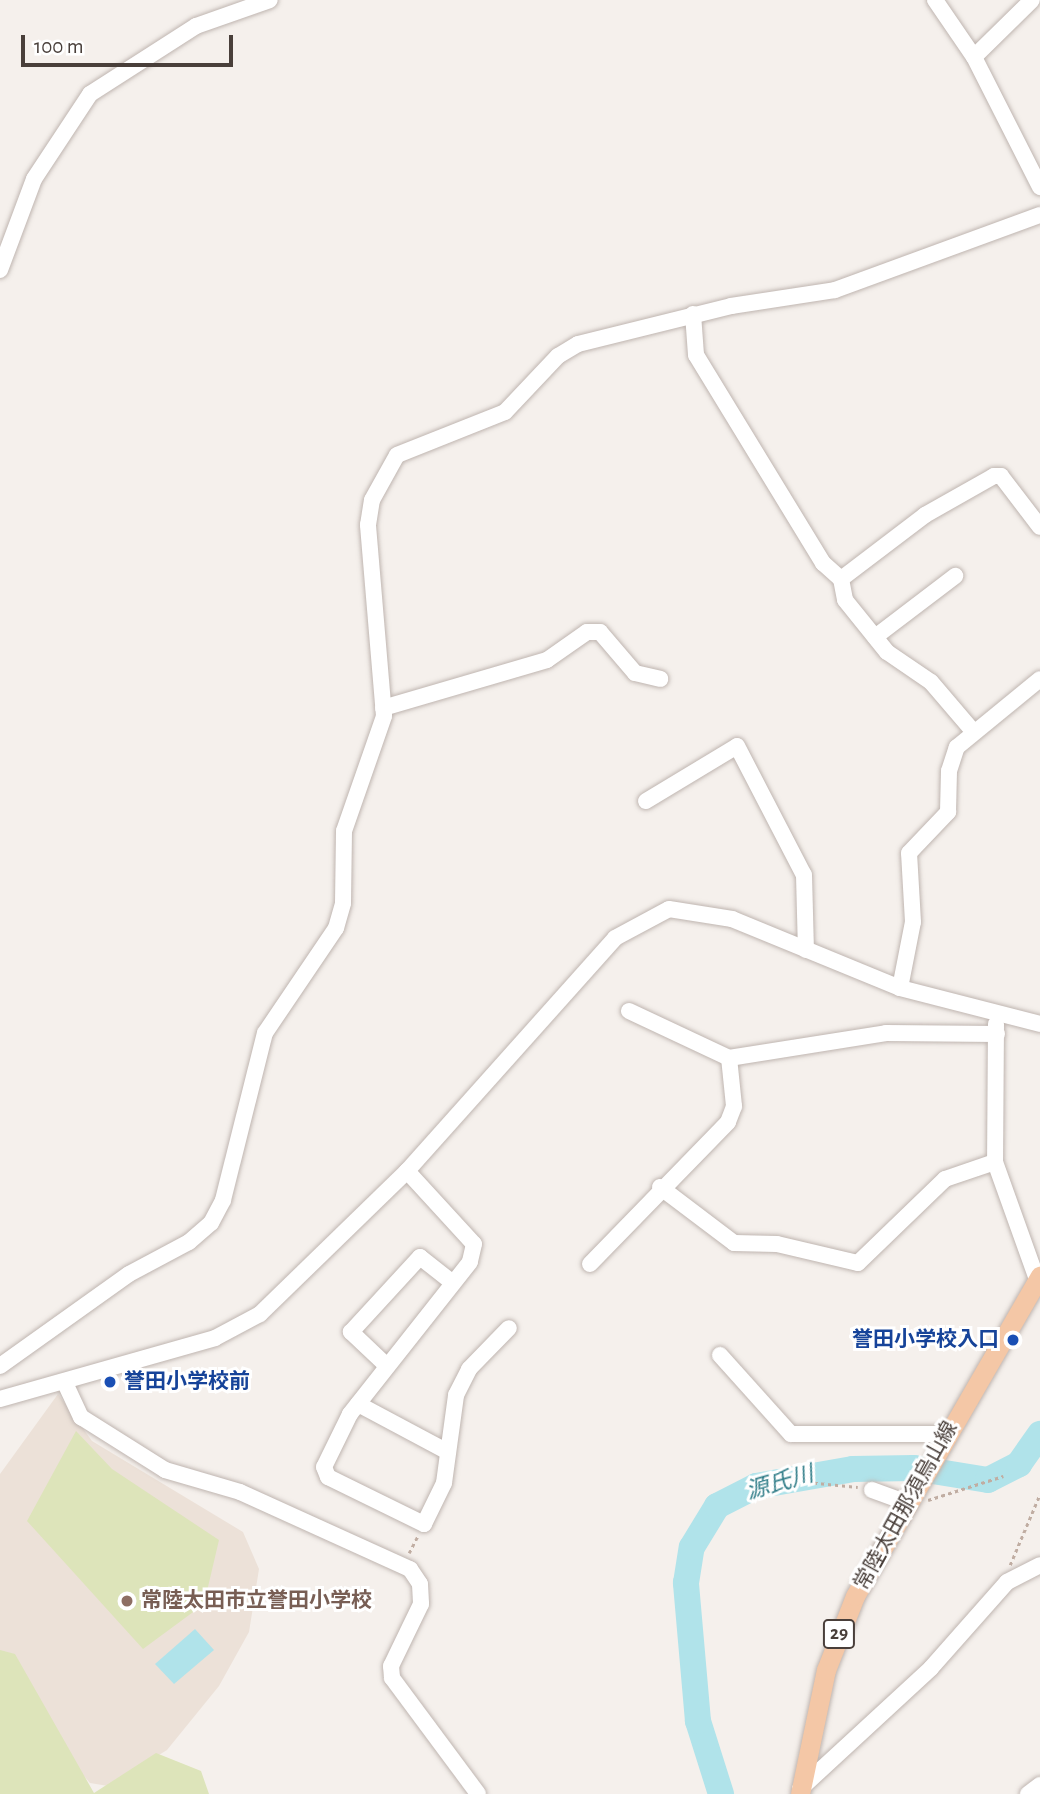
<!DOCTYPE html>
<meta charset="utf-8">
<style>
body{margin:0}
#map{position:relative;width:1040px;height:1794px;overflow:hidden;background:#f5f0ec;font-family:"Alegreya Sans","Noto Sans JP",sans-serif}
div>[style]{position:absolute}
.education>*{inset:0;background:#ece1d8}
.green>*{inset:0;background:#dde4ba}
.water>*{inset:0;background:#b0e3ea}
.river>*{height:26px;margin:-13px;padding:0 13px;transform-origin:13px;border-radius:13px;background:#b0e3ea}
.path>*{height:2.5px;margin-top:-1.25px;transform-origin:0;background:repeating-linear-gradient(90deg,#c0ada2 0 3.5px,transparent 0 7px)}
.roads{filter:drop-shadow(0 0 2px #bfb5b0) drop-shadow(0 0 2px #bfb5b0)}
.minor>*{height:16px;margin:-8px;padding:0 8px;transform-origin:8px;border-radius:8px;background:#fff}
.major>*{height:19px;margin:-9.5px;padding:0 9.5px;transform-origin:9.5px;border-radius:9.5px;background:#f4c7a6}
.dots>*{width:19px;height:19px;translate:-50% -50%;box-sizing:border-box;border:4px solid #fff;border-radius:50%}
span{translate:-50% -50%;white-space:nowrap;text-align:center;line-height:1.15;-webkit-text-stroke:6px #fff;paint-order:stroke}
.shield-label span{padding:2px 5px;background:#fff;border:2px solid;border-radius:5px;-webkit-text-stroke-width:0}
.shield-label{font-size:19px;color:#493f3a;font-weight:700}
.transit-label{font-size:21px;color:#164399;font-weight:700}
.right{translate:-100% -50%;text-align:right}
.left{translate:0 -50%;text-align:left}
.street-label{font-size:21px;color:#493f3a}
.education-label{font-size:21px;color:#785e54;font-weight:700}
.water-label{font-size:23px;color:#35808b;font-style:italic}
.scale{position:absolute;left:21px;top:35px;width:212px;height:32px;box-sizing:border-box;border:4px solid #493f3a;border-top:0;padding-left:9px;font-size:21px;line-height:24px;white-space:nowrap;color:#493f3a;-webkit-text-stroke:5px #fff;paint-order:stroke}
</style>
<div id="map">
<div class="education">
<div style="clip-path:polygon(58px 1394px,92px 1441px,243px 1532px,259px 1569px,249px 1632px,219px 1686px,167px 1750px,108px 1786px,90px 1783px,0 1679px,0 1474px)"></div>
</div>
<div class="green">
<div style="clip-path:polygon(76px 1431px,112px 1469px,219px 1540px,204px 1604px,143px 1649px,27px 1521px)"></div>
<div style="clip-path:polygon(0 1650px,15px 1654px,94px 1793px,156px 1753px,201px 1771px,209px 1794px,0 1794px)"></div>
</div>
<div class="water">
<div style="clip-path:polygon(195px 1629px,214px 1650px,174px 1684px,155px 1664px)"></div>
</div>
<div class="river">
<div style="left:721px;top:1794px;width:77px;rotate:-107.5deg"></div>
<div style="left:698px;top:1721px;width:139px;rotate:-95deg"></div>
<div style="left:686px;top:1583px;width:36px;rotate:-81deg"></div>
<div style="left:692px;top:1547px;width:48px;rotate:-58.6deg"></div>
<div style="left:717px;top:1506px;width:44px;rotate:-27.1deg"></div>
<div style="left:756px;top:1486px;width:98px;rotate:-9.9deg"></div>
<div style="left:853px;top:1469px;width:61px;rotate:-0.9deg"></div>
<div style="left:914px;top:1468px;width:75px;rotate:9.2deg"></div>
<div style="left:988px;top:1480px;width:35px;rotate:-27deg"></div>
<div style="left:1019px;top:1464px;width:37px;rotate:-55deg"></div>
</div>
<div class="path">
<div style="left:807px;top:1482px;width:51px;rotate:5.6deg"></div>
<div style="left:928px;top:1500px;width:79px;rotate:-17.7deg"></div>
<div style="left:409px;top:1553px;width:18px;rotate:-63deg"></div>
<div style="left:1010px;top:1565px;width:77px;rotate:-67.1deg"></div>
</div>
<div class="roads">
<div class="minor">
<div style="left:935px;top:0;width:69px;rotate:55.6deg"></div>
<div style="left:974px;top:57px;width:146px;rotate:63.1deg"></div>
<div style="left:974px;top:57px;width:81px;rotate:-44.5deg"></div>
<div style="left:0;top:270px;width:97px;rotate:-69.5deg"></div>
<div style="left:34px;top:179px;width:102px;rotate:-56.6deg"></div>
<div style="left:90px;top:94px;width:126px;rotate:-32.7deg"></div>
<div style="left:196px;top:26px;width:78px;rotate:-19.4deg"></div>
<div style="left:693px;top:314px;width:41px;rotate:85.8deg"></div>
<div style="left:696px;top:355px;width:244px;rotate:58.6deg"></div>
<div style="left:823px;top:563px;width:24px;rotate:42deg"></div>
<div style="left:841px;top:579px;width:106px;rotate:-37.3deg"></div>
<div style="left:925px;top:515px;width:79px;rotate:-29.5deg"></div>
<div style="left:994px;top:476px;width:7px"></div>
<div style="left:1001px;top:476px;width:64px;rotate:52.6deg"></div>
<div style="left:841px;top:579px;width:21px;rotate:79deg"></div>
<div style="left:845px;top:600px;width:67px;rotate:51.1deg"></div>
<div style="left:887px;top:652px;width:53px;rotate:34.3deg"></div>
<div style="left:931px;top:682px;width:63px;rotate:49.5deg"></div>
<div style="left:875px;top:637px;width:101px;rotate:-37.3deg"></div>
<div style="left:383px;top:708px;width:171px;rotate:-16.3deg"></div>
<div style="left:547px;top:660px;width:49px;rotate:-35deg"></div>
<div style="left:587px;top:632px;width:13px"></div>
<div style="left:600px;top:632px;width:54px;rotate:49.5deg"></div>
<div style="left:635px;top:673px;width:26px;rotate:13deg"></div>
<div style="left:646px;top:801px;width:106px;rotate:-31.1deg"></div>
<div style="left:737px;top:746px;width:145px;rotate:62.6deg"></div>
<div style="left:804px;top:875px;width:75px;rotate:88.5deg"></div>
<div style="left:900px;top:988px;width:67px;rotate:-78.9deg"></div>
<div style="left:913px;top:922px;width:69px;rotate:-93.3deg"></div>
<div style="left:909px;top:853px;width:57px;rotate:-46.4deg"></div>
<div style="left:948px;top:812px;width:41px;rotate:-88.6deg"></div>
<div style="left:949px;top:771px;width:25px;rotate:-72deg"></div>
<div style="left:957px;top:747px;width:107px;rotate:-39.3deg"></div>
<div style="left:629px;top:1011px;width:110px;rotate:25.2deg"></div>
<div style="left:729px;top:1058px;width:159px;rotate:-9deg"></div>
<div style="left:886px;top:1033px;width:111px;rotate:0.5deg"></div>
<div style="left:996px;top:1024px;width:138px;rotate:90.4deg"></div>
<div style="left:995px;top:1162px;width:124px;rotate:70.3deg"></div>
<div style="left:407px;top:1171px;width:99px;rotate:47.5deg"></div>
<div style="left:474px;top:1244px;width:18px;rotate:103deg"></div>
<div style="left:470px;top:1262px;width:194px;rotate:128.3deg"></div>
<div style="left:350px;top:1414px;width:59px;rotate:116.1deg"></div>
<div style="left:324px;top:1467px;width:11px;rotate:68deg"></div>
<div style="left:328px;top:1477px;width:107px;rotate:26.1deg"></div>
<div style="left:424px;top:1524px;width:46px;rotate:-64deg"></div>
<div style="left:444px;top:1483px;width:89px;rotate:-82.2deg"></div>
<div style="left:456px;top:1395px;width:29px;rotate:-63deg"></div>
<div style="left:469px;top:1369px;width:57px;rotate:-45.7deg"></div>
<div style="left:660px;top:1187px;width:93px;rotate:37.1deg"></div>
<div style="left:734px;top:1243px;width:43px;rotate:1.3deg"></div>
<div style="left:777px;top:1244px;width:83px;rotate:13.2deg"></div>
<div style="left:858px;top:1263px;width:121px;rotate:-44deg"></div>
<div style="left:945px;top:1179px;width:53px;rotate:-18.8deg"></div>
<div style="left:590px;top:1264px;width:198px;rotate:-45.8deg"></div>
<div style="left:728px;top:1122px;width:17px;rotate:-69deg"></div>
<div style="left:734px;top:1106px;width:48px;rotate:-95.9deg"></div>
<div style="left:720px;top:1355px;width:106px;rotate:48.1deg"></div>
<div style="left:791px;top:1434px;width:154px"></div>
<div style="left:0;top:1366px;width:158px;rotate:-35.5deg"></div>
<div style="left:129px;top:1274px;width:68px;rotate:-28.1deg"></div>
<div style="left:189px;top:1242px;width:29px;rotate:-41deg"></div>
<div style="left:211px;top:1223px;width:26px;rotate:-62deg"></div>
<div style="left:223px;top:1200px;width:172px;rotate:-75.9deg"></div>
<div style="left:265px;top:1033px;width:127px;rotate:-55.9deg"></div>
<div style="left:336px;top:928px;width:26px;rotate:-74deg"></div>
<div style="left:343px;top:903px;width:72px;rotate:-89.2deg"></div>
<div style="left:344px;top:831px;width:122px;rotate:-70.8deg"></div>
<div style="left:384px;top:716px;width:192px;rotate:-94.8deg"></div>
<div style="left:368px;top:525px;width:25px;rotate:-81deg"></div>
<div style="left:372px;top:500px;width:51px;rotate:-60.9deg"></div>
<div style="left:397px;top:455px;width:116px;rotate:-21.7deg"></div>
<div style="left:505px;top:412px;width:77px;rotate:-46.6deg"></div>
<div style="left:558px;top:356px;width:23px;rotate:-31deg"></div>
<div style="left:578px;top:344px;width:158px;rotate:-13.9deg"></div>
<div style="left:731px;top:306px;width:105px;rotate:-8.7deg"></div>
<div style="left:835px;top:290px;width:218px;rotate:-20.1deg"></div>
<div style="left:387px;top:1366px;width:50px;rotate:-136.6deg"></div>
<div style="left:351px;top:1332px;width:102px;rotate:-47.4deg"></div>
<div style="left:420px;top:1257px;width:42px;rotate:38.2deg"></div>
<div style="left:65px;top:1383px;width:38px;rotate:65deg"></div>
<div style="left:81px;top:1417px;width:99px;rotate:32.2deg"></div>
<div style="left:165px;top:1470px;width:78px;rotate:16.3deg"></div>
<div style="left:240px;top:1492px;width:187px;rotate:24.4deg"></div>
<div style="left:410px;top:1569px;width:18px;rotate:56deg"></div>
<div style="left:420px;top:1584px;width:20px;rotate:87deg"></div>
<div style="left:421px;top:1604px;width:69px;rotate:115.8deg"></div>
<div style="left:391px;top:1666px;width:12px;rotate:85deg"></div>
<div style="left:392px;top:1678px;width:144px;rotate:53.4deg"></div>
<div style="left:0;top:1399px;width:223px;rotate:-15.8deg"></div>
<div style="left:215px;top:1338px;width:51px;rotate:-28.1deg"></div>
<div style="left:260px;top:1314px;width:205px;rotate:-44.2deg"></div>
<div style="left:407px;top:1171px;width:312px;rotate:-48.2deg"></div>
<div style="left:615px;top:938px;width:61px;rotate:-28.2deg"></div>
<div style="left:669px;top:909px;width:64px;rotate:9deg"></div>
<div style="left:732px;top:919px;width:182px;rotate:22.3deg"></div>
<div style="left:900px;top:988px;width:145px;rotate:14.4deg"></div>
<div style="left:358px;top:1404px;width:102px;rotate:28.1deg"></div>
<div style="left:872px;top:1490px;width:35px;rotate:20deg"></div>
<div style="left:800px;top:1789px;width:178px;rotate:-42.7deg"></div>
<div style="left:931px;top:1668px;width:115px;rotate:-48.5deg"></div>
<div style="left:1007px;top:1582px;width:37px;rotate:-27deg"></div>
<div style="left:1028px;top:1794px;width:15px;rotate:-37deg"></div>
</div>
<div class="major">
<div style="left:800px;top:1794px;width:127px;rotate:-78.2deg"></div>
<div style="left:826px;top:1670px;width:79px;rotate:-68.6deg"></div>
<div style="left:855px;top:1596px;width:370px;rotate:-60deg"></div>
</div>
</div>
<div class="dots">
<div style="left:1013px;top:1340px;background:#1a4fb4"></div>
<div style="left:110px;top:1382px;background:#1a4fb4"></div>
<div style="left:127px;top:1601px;background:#8d6e63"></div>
</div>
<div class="shield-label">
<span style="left:839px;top:1634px">29</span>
</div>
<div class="transit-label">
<span class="right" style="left:999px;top:1340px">誉田小学校入口</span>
<span class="left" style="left:124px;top:1382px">誉田小学校前</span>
</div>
<div class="street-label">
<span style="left:906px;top:1506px;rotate:-61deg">常陸太田那須烏山線</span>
</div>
<div class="education-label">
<span class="left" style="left:141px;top:1601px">常陸太田市立誉田小学校</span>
</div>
<div class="water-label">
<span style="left:780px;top:1484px;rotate:-16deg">源氏川</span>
</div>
<div class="scale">100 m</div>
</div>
